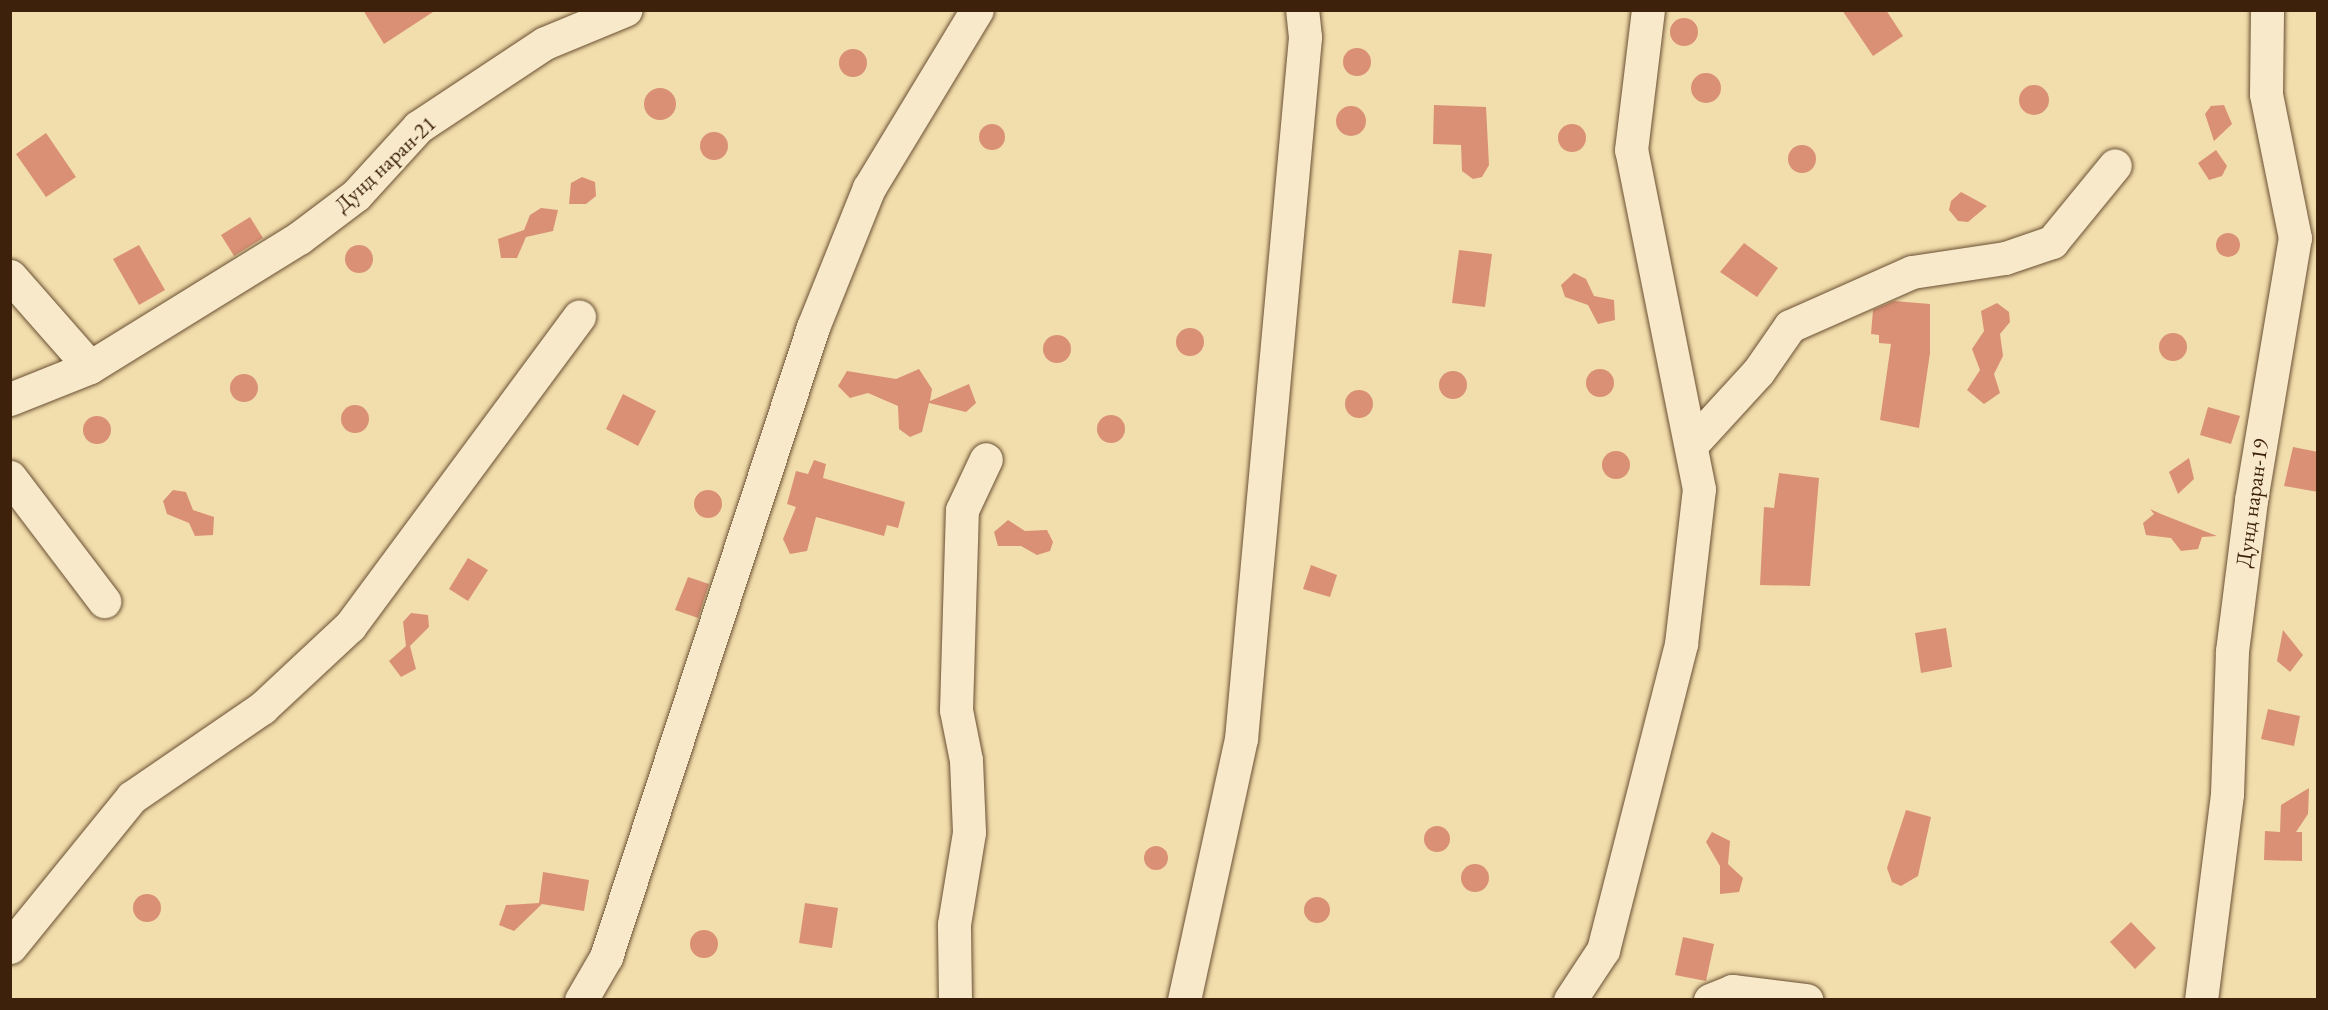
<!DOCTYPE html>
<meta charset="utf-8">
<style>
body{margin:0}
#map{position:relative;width:2328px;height:1010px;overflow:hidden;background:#f2ddac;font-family:"EB Garamond",serif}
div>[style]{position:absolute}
.building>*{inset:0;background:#da9075}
.round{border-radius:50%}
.roads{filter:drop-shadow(0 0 2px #6a5033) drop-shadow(0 0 2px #6a5033)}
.minor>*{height:33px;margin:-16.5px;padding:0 16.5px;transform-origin:16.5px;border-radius:16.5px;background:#f7e9c9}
span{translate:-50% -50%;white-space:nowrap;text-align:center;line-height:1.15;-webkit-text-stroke:4.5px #f7e9c9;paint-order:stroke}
.street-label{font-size:22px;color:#3d210b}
.frame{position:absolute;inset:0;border:12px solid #3d210b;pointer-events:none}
</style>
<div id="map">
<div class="building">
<div style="clip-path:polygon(363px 10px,436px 10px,384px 44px)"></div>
<div style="clip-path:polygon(1842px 10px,1886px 10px,1903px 36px,1873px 56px)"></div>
<div class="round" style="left:1670px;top:18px;width:28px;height:28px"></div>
<div class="round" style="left:1343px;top:48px;width:28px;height:28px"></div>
<div class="round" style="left:839px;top:49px;width:28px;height:28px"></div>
<div class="round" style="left:1691px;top:73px;width:30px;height:30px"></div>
<div class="round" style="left:2019px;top:85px;width:30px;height:30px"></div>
<div class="round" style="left:644px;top:88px;width:32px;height:32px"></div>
<div style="clip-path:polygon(1434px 105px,1486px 107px,1489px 165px,1482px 177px,1473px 179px,1462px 171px,1461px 145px,1433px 144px)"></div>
<div style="clip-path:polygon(2224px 105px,2232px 124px,2214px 141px,2205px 114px,2211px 106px)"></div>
<div class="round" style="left:1336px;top:106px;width:30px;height:30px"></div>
<div class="round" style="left:979px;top:124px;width:26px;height:26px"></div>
<div class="round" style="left:1558px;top:124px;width:28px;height:28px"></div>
<div class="round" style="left:700px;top:132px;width:28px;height:28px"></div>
<div style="clip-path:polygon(46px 133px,76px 177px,46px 197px,16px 154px)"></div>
<div class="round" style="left:1788px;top:145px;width:28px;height:28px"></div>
<div style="clip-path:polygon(2216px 150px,2227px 166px,2222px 176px,2209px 180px,2198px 163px)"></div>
<div style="clip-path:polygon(582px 177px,595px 182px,596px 196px,586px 204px,569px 204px,571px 183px)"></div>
<div style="clip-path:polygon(1961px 192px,1987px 206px,1968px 222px,1958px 221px,1949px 210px,1951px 201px)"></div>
<div style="clip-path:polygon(541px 208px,558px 210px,553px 231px,526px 237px,517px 258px,501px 258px,498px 239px,524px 230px,530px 215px)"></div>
<div style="clip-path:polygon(250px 217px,263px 238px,234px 256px,221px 235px)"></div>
<div class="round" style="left:2216px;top:233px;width:24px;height:24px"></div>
<div style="clip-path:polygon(1744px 243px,1778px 268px,1757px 297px,1720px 272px)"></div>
<div style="clip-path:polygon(139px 245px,165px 290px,139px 305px,113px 259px)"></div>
<div class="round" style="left:345px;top:245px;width:28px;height:28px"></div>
<div style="clip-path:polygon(1459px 250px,1492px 254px,1485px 307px,1452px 303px)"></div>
<div style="clip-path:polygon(1574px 273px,1586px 279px,1594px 296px,1614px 300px,1615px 320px,1598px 324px,1588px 305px,1565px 297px,1561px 285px)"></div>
<div style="clip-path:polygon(1894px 301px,1930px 304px,1930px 353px,1919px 428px,1880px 420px,1891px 344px,1879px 343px,1879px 335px,1871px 334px,1873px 310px)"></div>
<div style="clip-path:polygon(1997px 303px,2009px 312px,2010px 322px,2000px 334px,2003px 356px,1994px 374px,2000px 393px,1984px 404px,1967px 390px,1980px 370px,1972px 349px,1984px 331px,1981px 311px)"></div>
<div class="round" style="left:1176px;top:328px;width:28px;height:28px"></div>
<div class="round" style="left:2159px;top:333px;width:28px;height:28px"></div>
<div class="round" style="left:1043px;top:335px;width:28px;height:28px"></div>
<div style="clip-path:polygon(919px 369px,932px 389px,930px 401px,969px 384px,976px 403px,966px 412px,929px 403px,922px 432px,910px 437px,899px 429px,898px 406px,868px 393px,850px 398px,838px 386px,847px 371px,896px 379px)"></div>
<div class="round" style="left:1586px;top:369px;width:28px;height:28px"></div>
<div class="round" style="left:1439px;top:371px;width:28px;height:28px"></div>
<div class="round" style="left:230px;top:374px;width:28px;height:28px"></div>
<div class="round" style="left:1345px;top:390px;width:28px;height:28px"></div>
<div style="clip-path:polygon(623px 394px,656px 411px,638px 446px,606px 429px)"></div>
<div class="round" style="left:341px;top:405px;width:28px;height:28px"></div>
<div style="clip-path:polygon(2208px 407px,2240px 416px,2231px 444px,2200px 435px)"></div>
<div class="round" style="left:1097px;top:415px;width:28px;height:28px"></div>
<div class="round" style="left:83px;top:416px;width:28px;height:28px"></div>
<div style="clip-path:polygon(2293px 447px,2318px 452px,2318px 492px,2284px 486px)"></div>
<div class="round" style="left:1602px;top:451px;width:28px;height:28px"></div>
<div style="clip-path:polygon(2189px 458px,2194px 479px,2178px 494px,2169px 472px)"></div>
<div style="clip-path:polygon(814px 460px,826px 464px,823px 478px,905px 502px,898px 528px,887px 525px,884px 536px,816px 517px,807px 551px,790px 554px,783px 539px,796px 507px,787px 504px,796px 471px,808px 474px)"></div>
<div style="clip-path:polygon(1779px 473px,1819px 478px,1810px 586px,1760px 585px,1764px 507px,1774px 508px)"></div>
<div style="clip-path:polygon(173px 490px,186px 492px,193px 510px,214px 517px,213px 535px,195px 536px,189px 523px,167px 514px,163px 501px)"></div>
<div class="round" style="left:694px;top:490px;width:28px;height:28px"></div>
<div style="clip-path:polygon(2150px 509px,2161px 514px,2217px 536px,2202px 537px,2198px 549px,2181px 551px,2171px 538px,2146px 535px,2143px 523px,2154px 514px)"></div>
<div style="clip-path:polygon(1008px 520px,1025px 531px,1047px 530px,1053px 542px,1050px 551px,1037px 555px,1021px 546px,998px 546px,994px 532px)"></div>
<div style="clip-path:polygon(468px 558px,488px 570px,468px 601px,449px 589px)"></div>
<div style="clip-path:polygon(1311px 565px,1337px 575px,1330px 597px,1303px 589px)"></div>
<div style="clip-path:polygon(688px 577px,709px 584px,698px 618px,675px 610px)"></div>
<div style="clip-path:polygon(411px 613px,428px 615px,429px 627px,410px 646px,416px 669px,401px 677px,389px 661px,406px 646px,403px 622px)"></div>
<div style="clip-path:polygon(1946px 628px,1952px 667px,1921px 673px,1915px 633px)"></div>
<div style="clip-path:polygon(2283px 630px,2303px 655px,2290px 672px,2277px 661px)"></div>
<div style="clip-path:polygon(2268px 709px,2300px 716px,2294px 746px,2261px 739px)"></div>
<div style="clip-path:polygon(2309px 788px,2308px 814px,2296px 832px,2302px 832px,2302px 861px,2264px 860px,2265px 831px,2280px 832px,2281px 805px)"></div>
<div style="clip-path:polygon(1906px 810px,1931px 817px,1918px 876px,1901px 886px,1892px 882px,1887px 868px)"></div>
<div class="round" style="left:1424px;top:826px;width:26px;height:26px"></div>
<div style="clip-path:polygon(1712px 832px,1730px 841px,1728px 864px,1743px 878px,1739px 892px,1720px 894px,1720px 866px,1706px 842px)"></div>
<div class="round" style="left:1144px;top:846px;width:24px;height:24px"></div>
<div class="round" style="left:1461px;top:864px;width:28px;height:28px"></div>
<div style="clip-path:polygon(543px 872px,589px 880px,584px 911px,542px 904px,514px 931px,499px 925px,506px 905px,539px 903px)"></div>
<div class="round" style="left:133px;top:894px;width:28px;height:28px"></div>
<div class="round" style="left:1304px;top:897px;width:26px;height:26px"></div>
<div style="clip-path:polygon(805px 903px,838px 908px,832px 948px,799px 943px)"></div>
<div style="clip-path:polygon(2131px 922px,2156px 948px,2135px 969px,2110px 942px)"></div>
<div class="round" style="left:690px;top:930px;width:28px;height:28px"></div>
<div style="clip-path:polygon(1683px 937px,1714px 944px,1706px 981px,1675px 975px)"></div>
</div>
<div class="roads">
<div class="minor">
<div style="left:10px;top:276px;width:121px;rotate:48.7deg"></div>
<div style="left:10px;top:399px;width:86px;rotate:-21.8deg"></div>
<div style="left:90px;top:367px;width:246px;rotate:-31.7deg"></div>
<div style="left:299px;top:238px;width:71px;rotate:-37deg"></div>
<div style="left:356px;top:195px;width:92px;rotate:-47.6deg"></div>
<div style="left:418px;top:127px;width:152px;rotate:-33.5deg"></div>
<div style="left:545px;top:43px;width:87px;rotate:-22.4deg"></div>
<div style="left:1691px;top:445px;width:99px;rotate:-47.5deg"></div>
<div style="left:1758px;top:372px;width:56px;rotate:-55.2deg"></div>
<div style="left:1790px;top:326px;width:133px;rotate:-23.9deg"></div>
<div style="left:1912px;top:272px;width:94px;rotate:-8.6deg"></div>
<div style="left:2005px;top:258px;width:50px;rotate:-18.8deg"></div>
<div style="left:2052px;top:242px;width:99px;rotate:-50.7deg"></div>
<div style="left:10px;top:477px;width:156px;rotate:52.8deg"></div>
<div style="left:10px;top:947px;width:193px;rotate:-50.9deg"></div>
<div style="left:132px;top:797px;width:158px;rotate:-34.4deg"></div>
<div style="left:262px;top:708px;width:120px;rotate:-43deg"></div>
<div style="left:350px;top:626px;width:385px;rotate:-53.5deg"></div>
<div style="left:581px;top:1000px;width:50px;rotate:-59.8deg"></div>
<div style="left:606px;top:957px;width:663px;rotate:-71.81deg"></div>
<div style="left:813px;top:327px;width:150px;rotate:-68.1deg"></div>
<div style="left:869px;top:188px;width:208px;rotate:-58.8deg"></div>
<div style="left:955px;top:1000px;width:76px;rotate:-90.8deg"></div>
<div style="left:954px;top:924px;width:93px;rotate:-80.7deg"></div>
<div style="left:969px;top:832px;width:72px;rotate:-92.4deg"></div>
<div style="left:966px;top:760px;width:51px;rotate:-101.3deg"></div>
<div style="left:956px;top:710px;width:200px;rotate:-88.3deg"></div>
<div style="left:962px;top:510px;width:56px;rotate:-64.8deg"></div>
<div style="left:1184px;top:1000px;width:267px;rotate:-77.7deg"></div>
<div style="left:1241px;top:739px;width:705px;rotate:-84.79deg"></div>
<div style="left:1305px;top:37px;width:27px;rotate:-96deg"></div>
<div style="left:1570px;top:1000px;width:60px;rotate:-56.6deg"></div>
<div style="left:1603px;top:950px;width:316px;rotate:-75.7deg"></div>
<div style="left:1681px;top:644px;width:156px;rotate:-83.4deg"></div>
<div style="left:1699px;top:489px;width:346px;rotate:-101.3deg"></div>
<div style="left:1631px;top:150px;width:141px;rotate:-83.1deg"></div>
<div style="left:1710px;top:1000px;width:24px;rotate:-22deg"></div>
<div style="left:1732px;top:991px;width:75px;rotate:6.9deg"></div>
<div style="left:2201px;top:1000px;width:208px;rotate:-82.8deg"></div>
<div style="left:2227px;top:794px;width:143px;rotate:-88deg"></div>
<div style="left:2232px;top:651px;width:152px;rotate:-82.8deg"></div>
<div style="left:2251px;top:500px;width:266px;rotate:-80.5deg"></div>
<div style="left:2295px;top:238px;width:147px;rotate:-101.4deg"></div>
<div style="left:2266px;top:94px;width:84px;rotate:-89.3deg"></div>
</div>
</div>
<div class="street-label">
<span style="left:385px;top:164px;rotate:-43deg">Дунд наран-21</span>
<span style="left:2252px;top:503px;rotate:-82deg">Дунд наран-19</span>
</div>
<div class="frame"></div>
</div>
